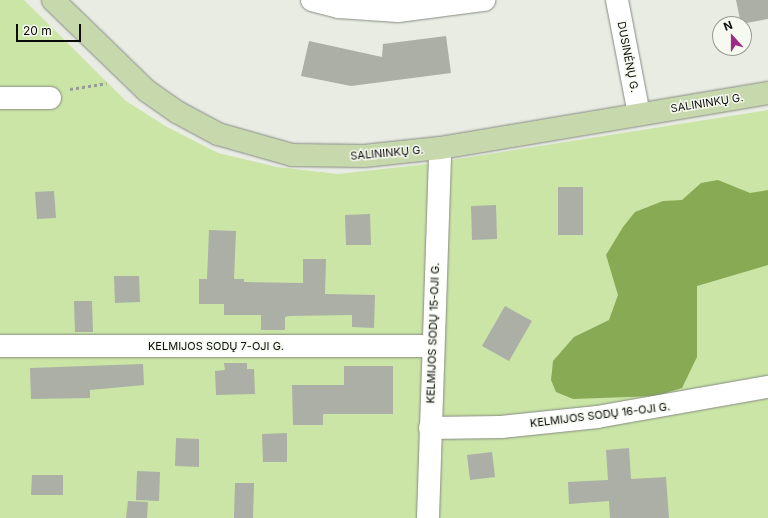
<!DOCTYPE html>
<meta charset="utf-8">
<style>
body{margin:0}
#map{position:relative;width:768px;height:518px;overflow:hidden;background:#e8ece3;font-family:Inter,sans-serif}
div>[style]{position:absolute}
.green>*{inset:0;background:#cae5a6}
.water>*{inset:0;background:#88aa54}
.building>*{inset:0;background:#abafa6}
.path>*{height:2.5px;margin-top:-1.25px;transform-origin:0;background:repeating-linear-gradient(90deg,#989b94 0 3px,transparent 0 6px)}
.roads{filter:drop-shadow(0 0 1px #878b82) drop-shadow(0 0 1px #878b82)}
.minor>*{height:22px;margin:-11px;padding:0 11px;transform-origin:11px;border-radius:11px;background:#fff}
.major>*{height:22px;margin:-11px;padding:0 11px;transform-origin:11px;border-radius:11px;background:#c7d8ad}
span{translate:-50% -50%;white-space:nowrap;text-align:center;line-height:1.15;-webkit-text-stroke:3px #f5f9f0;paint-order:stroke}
.street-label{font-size:11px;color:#0b0d0a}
.north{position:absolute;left:712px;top:16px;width:40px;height:40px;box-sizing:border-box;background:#f5f9f0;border:1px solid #979b94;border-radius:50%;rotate:339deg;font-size:11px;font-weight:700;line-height:16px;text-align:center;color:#0b0d0a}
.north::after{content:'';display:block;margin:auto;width:14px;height:18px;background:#9d2a86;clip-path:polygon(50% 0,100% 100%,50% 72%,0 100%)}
.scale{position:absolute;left:16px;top:24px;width:65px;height:18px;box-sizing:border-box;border:2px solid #0b0d0a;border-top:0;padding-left:5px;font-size:12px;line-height:14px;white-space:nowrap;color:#0b0d0a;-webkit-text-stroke:3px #f5f9f0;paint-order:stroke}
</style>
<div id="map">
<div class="green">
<div style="clip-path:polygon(0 0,24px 0,126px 101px,167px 127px,218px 153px,277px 167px,338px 174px,419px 165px,768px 110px,768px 518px,0 518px)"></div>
</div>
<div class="water">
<div style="clip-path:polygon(718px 180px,750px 193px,768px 190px,768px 265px,697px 286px,697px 357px,682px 388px,656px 396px,573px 399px,556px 392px,551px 380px,553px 361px,574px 337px,609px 320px,618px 295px,606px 255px,623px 227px,635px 212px,663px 201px,682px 200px,701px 183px)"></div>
</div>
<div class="building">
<div style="clip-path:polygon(736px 0,768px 0,768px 19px,741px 24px)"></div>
<div style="clip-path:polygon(446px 36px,451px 73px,351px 86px,301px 76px,309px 41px,382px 57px,383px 44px)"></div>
<div style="clip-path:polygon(558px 187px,583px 187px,583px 235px,558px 235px)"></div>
<div style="clip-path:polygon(54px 191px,56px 218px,37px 219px,35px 192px)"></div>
<div style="clip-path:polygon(496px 205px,497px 239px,472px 240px,471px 206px)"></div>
<div style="clip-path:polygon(370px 214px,371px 245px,346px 245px,345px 215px)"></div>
<div style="clip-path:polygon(209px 230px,236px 231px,234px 279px,244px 279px,244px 282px,303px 283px,303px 259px,326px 259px,325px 294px,375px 295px,374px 328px,352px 327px,352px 315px,289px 316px,285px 317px,285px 330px,261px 330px,261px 315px,224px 315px,224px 304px,199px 304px,199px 279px,207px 279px)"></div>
<div style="clip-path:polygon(114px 276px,139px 276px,140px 302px,115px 303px)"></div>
<div style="clip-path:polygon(74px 301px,92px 301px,93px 332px,75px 332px)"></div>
<div style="clip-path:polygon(505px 306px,532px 321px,509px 361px,482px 346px)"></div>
<div style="clip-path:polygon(224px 363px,247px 363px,247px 369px,254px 369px,255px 394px,216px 395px,215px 371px,225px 370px)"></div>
<div style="clip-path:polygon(143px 364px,144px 385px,90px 390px,90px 398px,31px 399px,30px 368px)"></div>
<div style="clip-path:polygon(344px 366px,393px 366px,393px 414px,323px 414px,323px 425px,293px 425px,292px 385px,344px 385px)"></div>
<div style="clip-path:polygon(287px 433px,287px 462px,263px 462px,262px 434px)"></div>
<div style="clip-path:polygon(176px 438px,199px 439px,199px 467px,175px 466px)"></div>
<div style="clip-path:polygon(629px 448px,631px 479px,666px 477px,669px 518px,610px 518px,609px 501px,569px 504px,568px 482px,608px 480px,606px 450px)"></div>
<div style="clip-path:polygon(492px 452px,495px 477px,470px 480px,467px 455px)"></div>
<div style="clip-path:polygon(137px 471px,160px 472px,159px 501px,136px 500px)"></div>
<div style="clip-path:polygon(32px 475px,63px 475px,63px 495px,31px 495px)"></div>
<div style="clip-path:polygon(235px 483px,254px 483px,253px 518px,234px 518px)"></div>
<div style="clip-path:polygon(128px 501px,148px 502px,147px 518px,126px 518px)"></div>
</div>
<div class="path">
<div style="left:70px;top:89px;width:37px;rotate:-9deg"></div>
</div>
<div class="roads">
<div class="minor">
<div style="left:312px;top:0;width:28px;rotate:15deg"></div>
<div style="left:339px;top:7px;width:59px;rotate:3.9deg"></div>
<div style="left:398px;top:11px;width:87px;rotate:-7.3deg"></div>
<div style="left:617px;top:0;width:116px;rotate:79.1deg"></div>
<div style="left:0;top:98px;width:50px"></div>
<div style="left:0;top:346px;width:432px"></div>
<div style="left:430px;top:428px;width:71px;rotate:-0.8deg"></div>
<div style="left:501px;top:427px;width:97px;rotate:-5.9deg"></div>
<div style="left:597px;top:417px;width:174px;rotate:-10deg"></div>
<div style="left:428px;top:518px;width:370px;rotate:-88.1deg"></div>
</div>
<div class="major">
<div style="left:53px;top:0;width:131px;rotate:44.1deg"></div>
<div style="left:147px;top:91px;width:37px;rotate:35deg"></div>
<div style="left:177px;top:112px;width:47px;rotate:28.2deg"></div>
<div style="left:218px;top:134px;width:77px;rotate:15.8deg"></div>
<div style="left:292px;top:155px;width:72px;rotate:0.8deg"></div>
<div style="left:364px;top:156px;width:76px;rotate:-6deg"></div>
<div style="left:440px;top:148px;width:333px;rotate:-9.5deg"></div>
</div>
</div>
<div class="street-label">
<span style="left:628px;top:57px;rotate:79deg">DUSINĖNŲ G.</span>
<span style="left:707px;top:103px;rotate:-9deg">SALININKŲ G.</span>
<span style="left:387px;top:153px;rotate:-5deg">SALININKŲ G.</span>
<span style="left:433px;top:333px;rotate:-88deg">KELMIJOS SODŲ 15-OJI G.</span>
<span style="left:216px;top:346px">KELMIJOS SODŲ 7-OJI G.</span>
<span style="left:600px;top:415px;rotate:-7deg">KELMIJOS SODŲ 16-OJI G.</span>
</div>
<div class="north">N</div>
<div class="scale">20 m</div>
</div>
